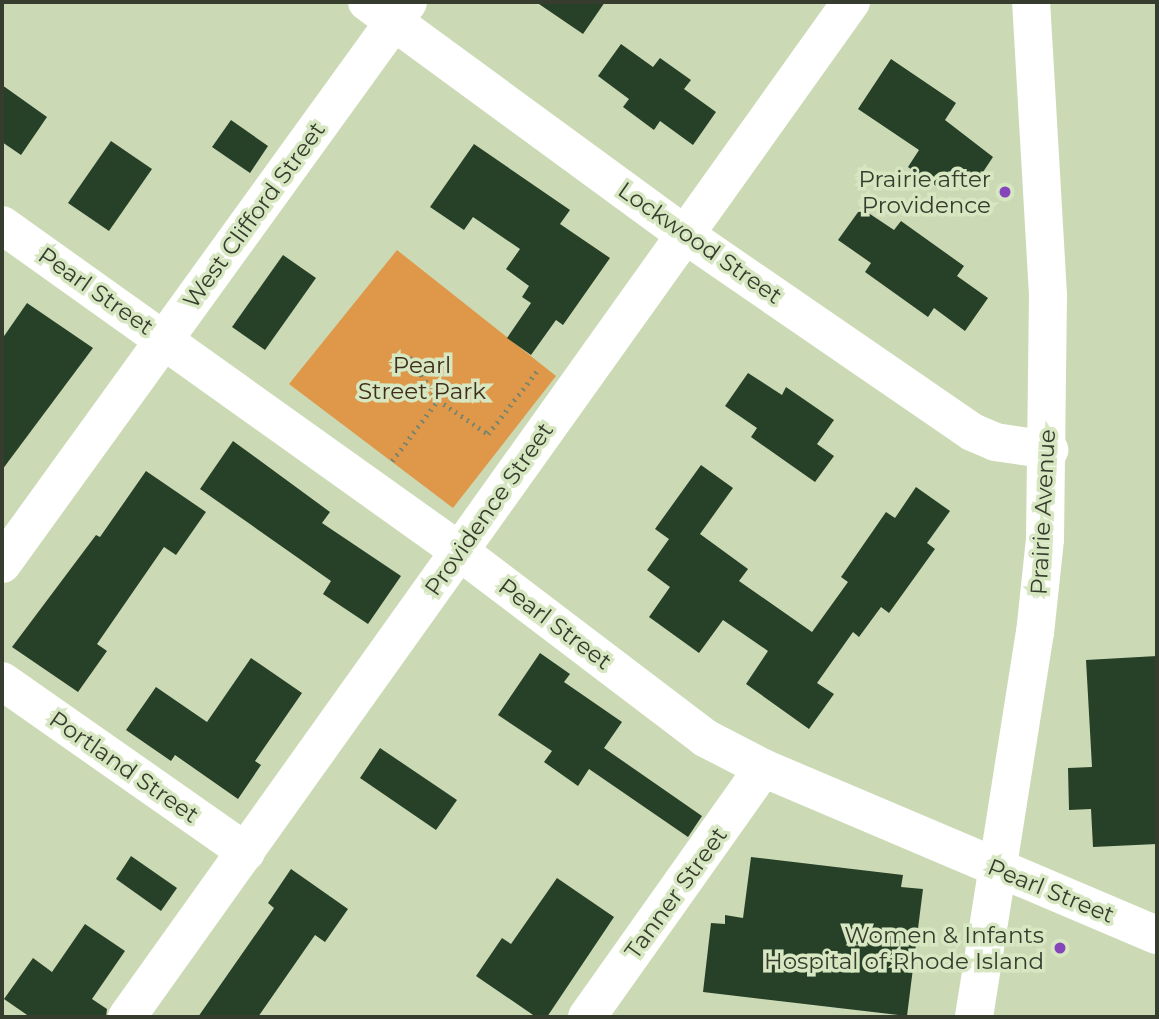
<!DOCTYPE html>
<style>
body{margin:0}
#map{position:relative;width:1159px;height:1019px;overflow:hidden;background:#cbdab5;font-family:Montserrat,sans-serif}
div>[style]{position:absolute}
.green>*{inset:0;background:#df984a}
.building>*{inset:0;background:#274129}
.path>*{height:4.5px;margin-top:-2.25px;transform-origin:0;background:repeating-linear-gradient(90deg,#7c866d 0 2px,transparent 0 7px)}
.minor>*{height:38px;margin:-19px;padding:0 19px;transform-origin:19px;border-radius:19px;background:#fff}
.dots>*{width:19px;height:19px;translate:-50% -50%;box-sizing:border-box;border:4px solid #d7e7c1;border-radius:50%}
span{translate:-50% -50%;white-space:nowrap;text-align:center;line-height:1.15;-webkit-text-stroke:7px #d7e7c1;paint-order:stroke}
.poi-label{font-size:23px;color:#373d2e}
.right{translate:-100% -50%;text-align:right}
.street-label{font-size:23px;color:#373d2e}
.park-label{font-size:23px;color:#402e1c}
.frame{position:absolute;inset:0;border:4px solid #373d2e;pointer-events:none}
</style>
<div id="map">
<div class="green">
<div style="clip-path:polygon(397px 250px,556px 376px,453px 508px,289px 384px)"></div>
</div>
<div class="building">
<div style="clip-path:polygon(536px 2px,605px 2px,583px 34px)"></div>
<div style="clip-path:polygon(621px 44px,653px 67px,660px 58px,691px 80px,684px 89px,716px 112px,693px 145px,660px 121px,654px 130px,623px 107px,629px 99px,598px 76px)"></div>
<div style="clip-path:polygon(891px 59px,956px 103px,945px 120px,993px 157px,977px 181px,957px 168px,942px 190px,908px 167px,919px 150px,858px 109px)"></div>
<div style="clip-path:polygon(2px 85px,47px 117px,21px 155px,2px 142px)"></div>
<div style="clip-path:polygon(231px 120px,268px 146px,250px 173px,212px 147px)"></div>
<div style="clip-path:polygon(111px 141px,152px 169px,109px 231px,68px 203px)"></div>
<div style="clip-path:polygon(474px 144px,570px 210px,560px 224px,610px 258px,563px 325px,556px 320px,531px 355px,507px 338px,531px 303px,522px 297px,529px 286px,506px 269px,520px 249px,473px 217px,464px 230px,430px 207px)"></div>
<div style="clip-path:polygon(861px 208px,894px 230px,901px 221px,964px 266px,957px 276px,988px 298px,965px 331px,934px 308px,928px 317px,865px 272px,871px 263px,838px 240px)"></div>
<div style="clip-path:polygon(283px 255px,316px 278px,265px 350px,232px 327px)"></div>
<div style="clip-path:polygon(27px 303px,93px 348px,2px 470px,2px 339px)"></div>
<div style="clip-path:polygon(748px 373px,782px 395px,786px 387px,834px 420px,817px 444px,834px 456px,815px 482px,751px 437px,757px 428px,725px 406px)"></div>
<div style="clip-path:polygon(233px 441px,330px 512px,322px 523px,401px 576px,368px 624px,323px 594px,331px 581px,200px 489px)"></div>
<div style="clip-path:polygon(701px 465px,733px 488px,700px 534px,748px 569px,739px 581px,812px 632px,848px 582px,841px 577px,886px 512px,895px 518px,916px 487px,950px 511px,927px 543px,935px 549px,889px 613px,881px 607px,859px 637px,853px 632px,817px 683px,834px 694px,809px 729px,746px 684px,768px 651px,723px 620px,699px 653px,649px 617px,670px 587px,647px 570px,669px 539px,655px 529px)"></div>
<div style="clip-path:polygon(146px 471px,206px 512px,176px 555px,164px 547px,97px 644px,107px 651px,78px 692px,12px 647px,96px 535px,100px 537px)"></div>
<div style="clip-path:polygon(540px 653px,570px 674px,564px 682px,622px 722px,604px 748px,702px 816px,688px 837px,589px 769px,578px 786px,544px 762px,552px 751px,498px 715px)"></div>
<div style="clip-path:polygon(1157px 656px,1157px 844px,1093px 847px,1091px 809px,1069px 810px,1068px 768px,1092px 767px,1086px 660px)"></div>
<div style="clip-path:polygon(251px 658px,302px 693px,255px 761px,261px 765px,238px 799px,175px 755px,171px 761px,126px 730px,156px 687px,207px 722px)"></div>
<div style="clip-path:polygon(380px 748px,457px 800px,436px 830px,360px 778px)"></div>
<div style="clip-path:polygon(131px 856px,177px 888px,161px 911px,116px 879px)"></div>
<div style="clip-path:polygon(751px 857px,903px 875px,901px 887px,923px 889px,907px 1016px,703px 992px,711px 923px,725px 924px,725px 915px,743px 918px)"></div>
<div style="clip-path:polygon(291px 869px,348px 909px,325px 942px,315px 935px,258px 1017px,198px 1017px,274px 908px,268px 903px)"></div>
<div style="clip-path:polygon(557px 878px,614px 917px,547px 1017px,536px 1017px,476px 976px,502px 938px,511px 944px)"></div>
<div style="clip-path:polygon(85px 924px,125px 951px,92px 999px,107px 1009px,106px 1017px,30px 1017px,4px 999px,33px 958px,52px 972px)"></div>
</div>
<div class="path">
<div style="left:410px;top:357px;width:51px;rotate:56.9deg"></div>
<div style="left:438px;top:400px;width:60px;rotate:34.2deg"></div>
<div style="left:488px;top:434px;width:80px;rotate:-52.1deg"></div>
<div style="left:392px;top:461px;width:76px;rotate:-53deg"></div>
</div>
<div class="minor">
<div style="left:367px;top:2px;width:393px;rotate:36.2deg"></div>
<div style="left:684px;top:234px;width:349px;rotate:34.5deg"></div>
<div style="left:972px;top:432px;width:25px;rotate:23deg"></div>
<div style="left:995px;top:442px;width:55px;rotate:8.4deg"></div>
<div style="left:2px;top:225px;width:561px;rotate:35.5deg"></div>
<div style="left:459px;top:551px;width:309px;rotate:37.2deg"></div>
<div style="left:705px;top:738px;width:65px;rotate:27.3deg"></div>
<div style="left:763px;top:768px;width:428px;rotate:23deg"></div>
<div style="left:2px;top:564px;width:693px;rotate:-54.15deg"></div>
<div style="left:2px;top:681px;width:298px;rotate:35deg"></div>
<div style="left:127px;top:1017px;width:1247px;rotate:-54.5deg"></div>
<div style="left:587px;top:1017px;width:305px;rotate:-54.7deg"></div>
<div style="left:974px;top:1017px;width:389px;rotate:-81deg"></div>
<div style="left:1035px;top:633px;width:95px;rotate:-83.9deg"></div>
<div style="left:1045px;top:539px;width:244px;rotate:-89.3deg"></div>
<div style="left:1048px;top:295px;width:293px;rotate:-93.3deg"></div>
</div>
<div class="dots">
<div style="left:1005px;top:192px;background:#8545bb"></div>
<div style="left:1060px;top:948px;background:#8545bb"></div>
</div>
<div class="poi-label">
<span class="right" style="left:991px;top:192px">Prairie after<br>Providence</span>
<span class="right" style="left:1044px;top:948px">Women &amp; Infants<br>Hospital of Rhode Island</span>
</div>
<div class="street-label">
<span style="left:254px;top:215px;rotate:-54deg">West Clifford Street</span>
<span style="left:700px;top:243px;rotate:35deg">Lockwood Street</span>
<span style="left:96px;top:291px;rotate:35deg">Pearl Street</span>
<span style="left:489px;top:509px;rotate:-55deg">Providence Street</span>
<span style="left:1043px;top:512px;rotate:-87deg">Prairie Avenue</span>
<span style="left:555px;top:624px;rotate:37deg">Pearl Street</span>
<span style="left:124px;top:767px;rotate:35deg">Portland Street</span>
<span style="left:1051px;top:891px;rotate:22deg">Pearl Street</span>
<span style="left:676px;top:893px;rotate:-54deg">Tanner Street</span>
</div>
<div class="park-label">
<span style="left:422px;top:378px">Pearl<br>Street Park</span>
</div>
<div class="frame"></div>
</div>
